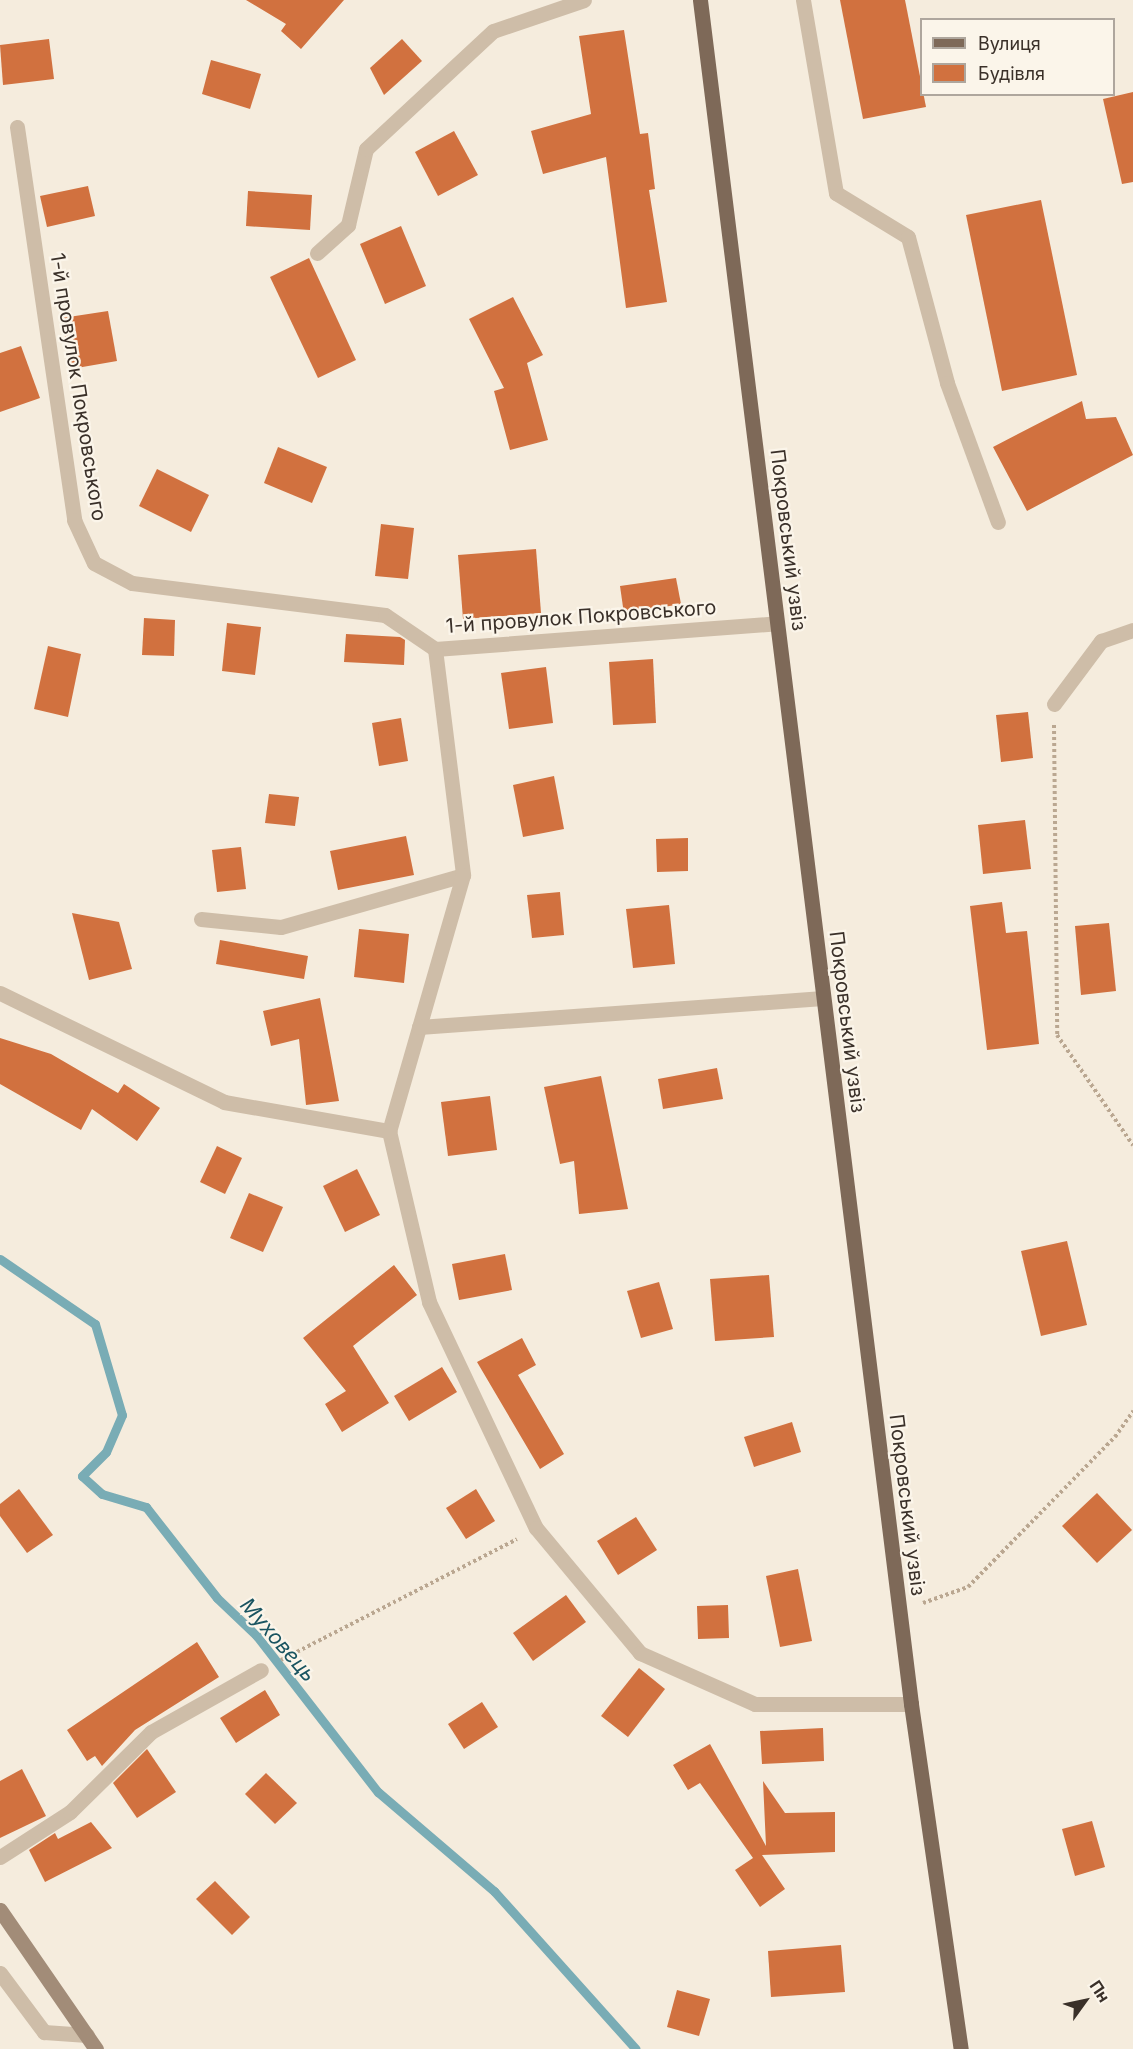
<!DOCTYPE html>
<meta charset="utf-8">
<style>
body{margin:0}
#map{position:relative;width:1133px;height:2049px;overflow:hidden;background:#f5ecdd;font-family:Inter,sans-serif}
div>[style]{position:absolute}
.stream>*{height:9px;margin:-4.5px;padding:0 4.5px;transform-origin:4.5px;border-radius:4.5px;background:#79acb5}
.building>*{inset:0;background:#d1713f}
.path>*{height:4px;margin-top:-2px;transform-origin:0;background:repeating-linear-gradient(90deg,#baa791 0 3px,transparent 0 6px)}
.service>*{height:15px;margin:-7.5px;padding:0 7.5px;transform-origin:7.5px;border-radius:7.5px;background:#cebda8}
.minor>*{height:15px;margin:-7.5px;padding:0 7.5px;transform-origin:7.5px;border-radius:7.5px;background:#cebda8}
.secondary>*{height:15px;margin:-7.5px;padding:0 7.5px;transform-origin:7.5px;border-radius:7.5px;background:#a28c78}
.primary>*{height:15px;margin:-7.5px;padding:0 7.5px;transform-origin:7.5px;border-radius:7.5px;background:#7e6958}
span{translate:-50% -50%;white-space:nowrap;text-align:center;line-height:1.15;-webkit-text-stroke:4.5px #fbf5ea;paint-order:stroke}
.street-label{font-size:20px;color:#3a3029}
.water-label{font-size:21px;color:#1a5460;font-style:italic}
.legend{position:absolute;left:920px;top:18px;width:195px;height:78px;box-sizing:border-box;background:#fbf5ea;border:2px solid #aea69d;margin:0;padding:8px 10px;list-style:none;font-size:18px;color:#3a3029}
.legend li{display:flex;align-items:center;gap:12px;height:30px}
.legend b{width:30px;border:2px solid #aea69d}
.north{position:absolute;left:1055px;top:1971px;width:60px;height:60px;-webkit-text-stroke:4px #fbf5ea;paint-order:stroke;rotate:57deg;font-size:16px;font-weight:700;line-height:24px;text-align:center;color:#3a3029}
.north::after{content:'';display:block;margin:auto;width:21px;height:27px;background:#3a3029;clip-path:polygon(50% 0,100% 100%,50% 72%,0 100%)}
</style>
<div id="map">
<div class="stream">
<div style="left:0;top:1259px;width:115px;rotate:34.4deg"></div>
<div style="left:95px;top:1324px;width:95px;rotate:73.5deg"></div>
<div style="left:122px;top:1415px;width:40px;rotate:113.4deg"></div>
<div style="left:106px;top:1452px;width:34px;rotate:135deg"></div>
<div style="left:82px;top:1476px;width:27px;rotate:42deg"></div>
<div style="left:102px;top:1494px;width:46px;rotate:16.5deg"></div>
<div style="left:146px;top:1507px;width:115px;rotate:52deg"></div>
<div style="left:217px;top:1598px;width:54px;rotate:43.5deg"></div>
<div style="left:256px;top:1635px;width:199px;rotate:52.2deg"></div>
<div style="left:378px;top:1792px;width:153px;rotate:40.5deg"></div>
<div style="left:494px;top:1891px;width:212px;rotate:48.1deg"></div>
</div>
<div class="building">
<div style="clip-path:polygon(246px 0,344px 0,301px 49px,281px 31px,286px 24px)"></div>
<div style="clip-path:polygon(840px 0,905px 0,926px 107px,863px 119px)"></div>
<div style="clip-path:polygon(624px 30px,640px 134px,648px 133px,655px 189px,649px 190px,667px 302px,626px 308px,606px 157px,543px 174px,531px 131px,591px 114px,579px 36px)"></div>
<div style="clip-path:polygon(49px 39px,54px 79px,3px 85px,0 45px)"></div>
<div style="clip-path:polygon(402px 39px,422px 61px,384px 95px,370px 68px)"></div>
<div style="clip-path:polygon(211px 60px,261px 74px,250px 109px,202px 94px)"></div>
<div style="clip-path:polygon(1133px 92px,1133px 182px,1122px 184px,1103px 99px)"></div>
<div style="clip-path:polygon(454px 131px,478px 175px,438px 196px,415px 152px)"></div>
<div style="clip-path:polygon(88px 186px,95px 216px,47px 227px,40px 196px)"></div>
<div style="clip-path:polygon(248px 191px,312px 195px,310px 230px,246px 226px)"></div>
<div style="clip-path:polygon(1041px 200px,1077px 375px,1002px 391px,966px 215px)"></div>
<div style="clip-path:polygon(401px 226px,426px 286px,385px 304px,360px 244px)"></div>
<div style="clip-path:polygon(309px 258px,356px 360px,318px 378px,270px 277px)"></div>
<div style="clip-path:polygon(513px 297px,543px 355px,527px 363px,548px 440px,510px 450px,494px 391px,504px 388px,469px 319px)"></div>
<div style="clip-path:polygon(108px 311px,117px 361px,71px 369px,62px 318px)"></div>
<div style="clip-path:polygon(21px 346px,40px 398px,0 412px,0 353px)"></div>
<div style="clip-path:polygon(1082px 401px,1086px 419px,1116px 417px,1133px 455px,1027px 511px,993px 447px)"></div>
<div style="clip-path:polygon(278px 447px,327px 467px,312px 503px,264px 483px)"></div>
<div style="clip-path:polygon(157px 469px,209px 495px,191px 532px,139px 506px)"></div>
<div style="clip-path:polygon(381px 524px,414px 528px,408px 579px,375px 576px)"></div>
<div style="clip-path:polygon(536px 549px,541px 613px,463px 619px,458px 555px)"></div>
<div style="clip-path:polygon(676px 578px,681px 604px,624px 614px,620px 586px)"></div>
<div style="clip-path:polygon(144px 618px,175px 620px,174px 656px,142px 655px)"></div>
<div style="clip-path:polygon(227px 623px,261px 627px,255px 675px,222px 671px)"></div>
<div style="clip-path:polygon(346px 634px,400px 637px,405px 640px,404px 665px,344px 662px)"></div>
<div style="clip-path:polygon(48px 646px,81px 654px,68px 717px,34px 709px)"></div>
<div style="clip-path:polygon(653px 659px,656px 723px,613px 725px,609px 662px)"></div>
<div style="clip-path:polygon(546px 667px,553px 723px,509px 729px,501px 673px)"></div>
<div style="clip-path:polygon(1028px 712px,1033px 758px,1001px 762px,996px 715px)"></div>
<div style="clip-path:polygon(401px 718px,408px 761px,379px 766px,372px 723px)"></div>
<div style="clip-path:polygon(554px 776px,564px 829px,523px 837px,513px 785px)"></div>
<div style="clip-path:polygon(269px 794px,299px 797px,295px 826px,265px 823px)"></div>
<div style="clip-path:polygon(1025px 820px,1031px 869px,983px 874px,978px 825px)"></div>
<div style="clip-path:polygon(406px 836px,414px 875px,338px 890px,330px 851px)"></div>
<div style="clip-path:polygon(688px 838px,688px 871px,657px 872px,656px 839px)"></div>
<div style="clip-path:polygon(241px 847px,246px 889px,217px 892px,212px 850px)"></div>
<div style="clip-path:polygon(560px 892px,564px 935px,532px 938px,527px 895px)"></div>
<div style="clip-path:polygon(1002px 902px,1006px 933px,1027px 931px,1039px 1044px,987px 1050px,970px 906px)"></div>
<div style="clip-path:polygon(669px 905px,675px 964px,633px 968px,626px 909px)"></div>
<div style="clip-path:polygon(72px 913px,119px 922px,132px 969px,89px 980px)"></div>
<div style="clip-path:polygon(1109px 923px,1116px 991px,1081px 995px,1075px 926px)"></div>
<div style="clip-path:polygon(359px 929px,409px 934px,404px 983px,354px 977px)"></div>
<div style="clip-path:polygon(220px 940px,308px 956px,304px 979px,216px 964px)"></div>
<div style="clip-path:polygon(320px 998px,339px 1101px,306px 1105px,299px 1039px,271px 1046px,263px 1011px)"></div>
<div style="clip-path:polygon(0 1038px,51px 1054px,118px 1093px,124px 1084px,160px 1108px,137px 1141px,92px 1109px,81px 1130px,0 1084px)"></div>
<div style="clip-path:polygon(717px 1068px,723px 1099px,663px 1109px,658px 1079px)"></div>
<div style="clip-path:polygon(601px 1076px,628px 1209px,579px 1214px,574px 1161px,560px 1164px,544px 1087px)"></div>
<div style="clip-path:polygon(490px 1096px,497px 1150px,448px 1156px,441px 1102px)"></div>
<div style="clip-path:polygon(217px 1146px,242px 1158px,225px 1194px,200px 1182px)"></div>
<div style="clip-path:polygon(357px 1169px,380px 1215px,345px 1232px,323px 1186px)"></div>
<div style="clip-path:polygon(249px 1193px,283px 1207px,263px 1252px,230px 1238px)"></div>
<div style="clip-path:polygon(1067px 1241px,1087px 1325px,1041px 1336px,1021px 1251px)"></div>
<div style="clip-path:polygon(505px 1254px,512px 1290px,459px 1300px,452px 1264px)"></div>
<div style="clip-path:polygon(394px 1265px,417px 1295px,353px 1346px,389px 1403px,342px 1432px,325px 1404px,346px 1391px,303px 1338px)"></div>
<div style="clip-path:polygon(769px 1275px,774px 1337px,715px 1341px,710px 1279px)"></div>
<div style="clip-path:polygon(659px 1282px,673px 1329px,641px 1338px,627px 1291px)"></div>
<div style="clip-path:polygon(522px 1338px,536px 1365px,518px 1375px,564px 1454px,540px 1469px,477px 1362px)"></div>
<div style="clip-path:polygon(442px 1367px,457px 1392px,409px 1421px,394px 1396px)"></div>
<div style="clip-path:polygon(792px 1422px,801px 1452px,754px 1467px,744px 1437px)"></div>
<div style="clip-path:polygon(19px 1489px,53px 1535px,27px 1553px,0 1516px,0 1504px)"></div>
<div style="clip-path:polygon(476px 1489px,495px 1521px,466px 1539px,446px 1508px)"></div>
<div style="clip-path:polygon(1097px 1493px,1132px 1530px,1097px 1563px,1062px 1526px)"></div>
<div style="clip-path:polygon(636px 1517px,657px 1550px,618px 1575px,597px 1541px)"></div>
<div style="clip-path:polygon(798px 1569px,812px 1641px,780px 1647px,766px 1576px)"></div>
<div style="clip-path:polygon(566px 1595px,586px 1622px,533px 1661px,513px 1633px)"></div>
<div style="clip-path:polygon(728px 1605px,729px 1638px,698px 1639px,697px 1606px)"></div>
<div style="clip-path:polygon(197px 1642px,219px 1677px,135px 1730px,102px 1766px,95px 1756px,87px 1761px,67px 1730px)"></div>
<div style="clip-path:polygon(639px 1668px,665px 1689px,628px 1737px,601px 1716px)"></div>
<div style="clip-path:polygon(265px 1690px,280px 1715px,236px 1743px,220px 1718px)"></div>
<div style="clip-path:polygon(482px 1702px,498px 1727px,464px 1749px,448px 1724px)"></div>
<div style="clip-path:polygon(823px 1728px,824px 1761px,762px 1764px,760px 1731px)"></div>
<div style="clip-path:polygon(710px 1744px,766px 1846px,763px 1781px,785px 1813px,835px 1812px,835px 1852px,762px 1855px,785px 1889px,760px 1907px,735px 1870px,753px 1858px,700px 1783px,688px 1790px,673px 1765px)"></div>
<div style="clip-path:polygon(147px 1749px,176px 1792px,137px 1818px,113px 1783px)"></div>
<div style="clip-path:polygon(22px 1769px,46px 1816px,0 1838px,0 1781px)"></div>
<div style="clip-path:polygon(266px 1773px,297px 1803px,275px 1824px,245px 1794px)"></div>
<div style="clip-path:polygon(1092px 1821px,1105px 1867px,1075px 1876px,1062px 1829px)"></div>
<div style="clip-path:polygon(91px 1822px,112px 1848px,45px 1882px,29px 1850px,55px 1833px,58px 1839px)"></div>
<div style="clip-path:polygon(215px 1881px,250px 1917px,232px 1935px,196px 1899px)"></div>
<div style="clip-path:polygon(841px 1945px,845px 1992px,771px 1997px,768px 1951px)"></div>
<div style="clip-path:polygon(677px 1990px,710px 1999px,699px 2036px,667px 2027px)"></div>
</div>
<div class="path">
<div style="left:1054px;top:725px;width:310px;rotate:89.4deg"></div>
<div style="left:1057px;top:1035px;width:134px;rotate:55.4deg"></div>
<div style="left:923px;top:1603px;width:48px;rotate:-19.6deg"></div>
<div style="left:968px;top:1587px;width:210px;rotate:-45.6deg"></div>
<div style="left:1115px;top:1437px;width:32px;rotate:-55deg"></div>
<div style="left:281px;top:1660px;width:265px;rotate:-27.1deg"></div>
</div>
<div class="service">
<div style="left:803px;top:0;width:196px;rotate:80.3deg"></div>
<div style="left:836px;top:193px;width:84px;rotate:31.4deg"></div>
<div style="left:908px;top:237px;width:151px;rotate:75deg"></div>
<div style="left:947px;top:383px;width:148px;rotate:69.9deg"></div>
<div style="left:317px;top:253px;width:42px;rotate:-42.1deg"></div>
<div style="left:348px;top:225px;width:78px;rotate:-76.7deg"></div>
<div style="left:366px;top:149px;width:173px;rotate:-42.9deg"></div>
<div style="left:493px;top:31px;width:96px;rotate:-18.8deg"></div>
<div style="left:201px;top:919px;width:80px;rotate:5.7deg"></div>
<div style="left:281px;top:927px;width:189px;rotate:-15.9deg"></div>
</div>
<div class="minor">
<div style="left:17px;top:127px;width:397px;rotate:81.7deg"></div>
<div style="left:74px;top:520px;width:47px;rotate:65.1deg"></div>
<div style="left:94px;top:563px;width:43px;rotate:27.8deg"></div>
<div style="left:132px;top:583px;width:255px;rotate:7.2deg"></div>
<div style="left:385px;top:615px;width:60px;rotate:34.2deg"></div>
<div style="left:435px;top:649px;width:343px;rotate:-4.3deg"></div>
<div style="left:435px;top:649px;width:228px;rotate:82.9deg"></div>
<div style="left:463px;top:875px;width:266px;rotate:106.1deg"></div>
<div style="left:389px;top:1131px;width:176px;rotate:76.8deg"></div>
<div style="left:429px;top:1302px;width:250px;rotate:64.7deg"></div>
<div style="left:536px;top:1528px;width:163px;rotate:50.2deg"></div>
<div style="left:640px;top:1653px;width:126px;rotate:23.9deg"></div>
<div style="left:755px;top:1704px;width:156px"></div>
<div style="left:1054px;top:704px;width:79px;rotate:-53.3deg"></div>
<div style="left:1101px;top:641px;width:34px;rotate:-19deg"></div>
<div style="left:0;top:993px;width:249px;rotate:25.9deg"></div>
<div style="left:224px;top:1102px;width:168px;rotate:10deg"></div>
<div style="left:419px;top:1027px;width:405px;rotate:-4.1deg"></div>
<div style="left:0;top:1857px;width:83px;rotate:-32.7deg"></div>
<div style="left:70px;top:1812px;width:114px;rotate:-44.6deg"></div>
<div style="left:151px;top:1732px;width:126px;rotate:-29.4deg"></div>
<div style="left:0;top:1973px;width:74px;rotate:53.3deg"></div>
<div style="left:44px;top:2032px;width:43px;rotate:4deg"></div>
</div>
<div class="secondary">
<div style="left:0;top:1910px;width:169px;rotate:55.4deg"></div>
</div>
<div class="primary">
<div style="left:700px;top:0;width:1717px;rotate:82.94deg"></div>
<div style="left:911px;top:1704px;width:349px;rotate:81.8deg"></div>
</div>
<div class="street-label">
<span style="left:78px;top:387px;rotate:81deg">1-й провулок Покровського</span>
<span style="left:788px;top:540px;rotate:83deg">Покровський узвіз</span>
<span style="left:581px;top:617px;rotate:-4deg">1-й провулок Покровського</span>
<span style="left:847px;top:1022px;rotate:83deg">Покровський узвіз</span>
<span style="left:907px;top:1505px;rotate:83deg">Покровський узвіз</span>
</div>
<div class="water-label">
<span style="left:278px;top:1640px;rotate:49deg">Муховець</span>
</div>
<ul class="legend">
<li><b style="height:8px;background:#7e6958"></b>Вулиця</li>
<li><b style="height:16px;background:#d1713f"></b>Будівля</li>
</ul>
<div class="north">Пн</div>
</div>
